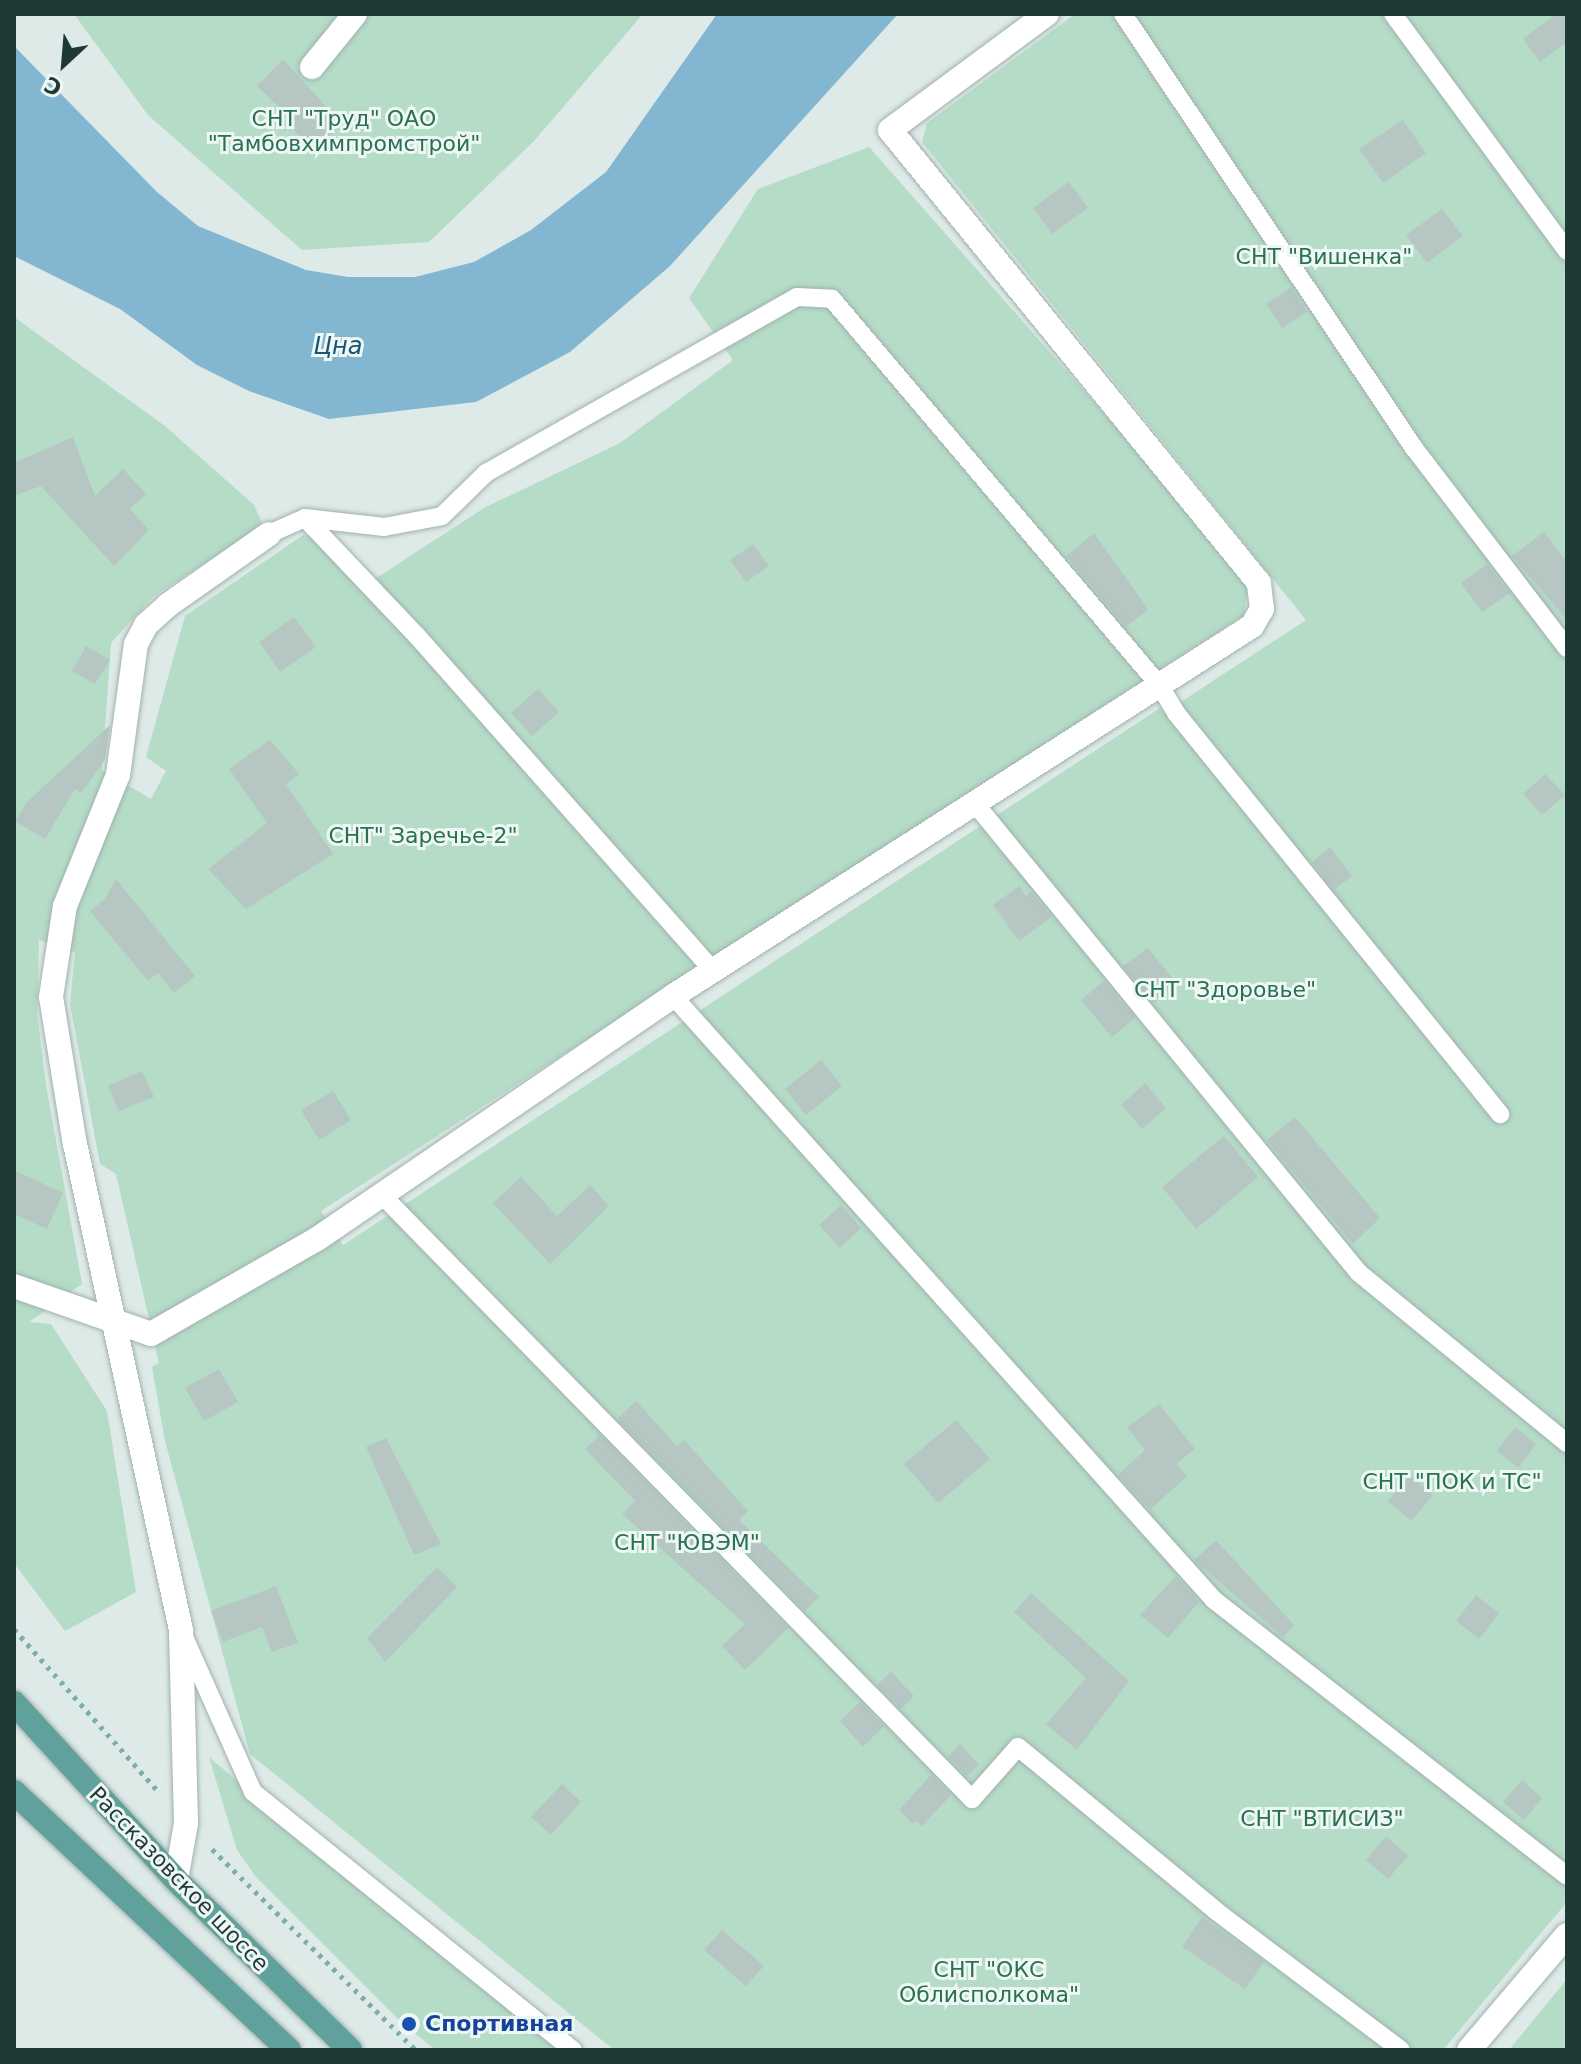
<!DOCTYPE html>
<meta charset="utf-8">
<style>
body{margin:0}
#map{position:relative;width:1581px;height:2064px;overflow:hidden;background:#ddeae7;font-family:"DejaVu Sans",sans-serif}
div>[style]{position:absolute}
.green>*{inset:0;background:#b5dcc7}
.water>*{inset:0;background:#83b7d1}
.building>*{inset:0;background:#b6c7c3}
.path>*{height:5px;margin-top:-2.5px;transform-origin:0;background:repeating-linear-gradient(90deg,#7daea8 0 4px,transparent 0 10px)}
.roads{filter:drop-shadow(0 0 2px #a0b1af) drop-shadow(0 0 2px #a0b1af)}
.lane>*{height:18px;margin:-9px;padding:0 9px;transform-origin:9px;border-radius:9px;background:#fff}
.street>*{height:24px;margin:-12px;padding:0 12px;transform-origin:12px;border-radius:12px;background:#fff}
.primary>*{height:24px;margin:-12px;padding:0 12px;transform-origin:12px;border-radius:12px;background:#60a19c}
.dots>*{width:22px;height:22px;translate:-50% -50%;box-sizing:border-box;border:4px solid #eef7f4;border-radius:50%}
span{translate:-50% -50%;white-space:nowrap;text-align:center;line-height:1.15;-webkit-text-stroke:6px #eef7f4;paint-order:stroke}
.park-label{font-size:22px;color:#287152}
.street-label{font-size:22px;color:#1f3937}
.transit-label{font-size:22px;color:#164399;font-weight:700}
.left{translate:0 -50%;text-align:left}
.water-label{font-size:24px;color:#185576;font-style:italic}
.frame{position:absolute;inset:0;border:16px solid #1f3937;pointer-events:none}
.north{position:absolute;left:24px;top:24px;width:80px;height:80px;-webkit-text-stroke:6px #eef7f4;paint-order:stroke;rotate:206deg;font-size:22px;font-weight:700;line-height:32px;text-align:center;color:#1f3937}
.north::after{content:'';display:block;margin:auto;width:28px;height:36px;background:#1f3937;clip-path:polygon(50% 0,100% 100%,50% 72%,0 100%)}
</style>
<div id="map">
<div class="green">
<div style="clip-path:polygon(74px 14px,643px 14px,534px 141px,429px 242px,302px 250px,148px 115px)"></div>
<div style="clip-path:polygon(1075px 14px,1567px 14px,1567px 1902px,1443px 2050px,614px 2050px,250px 1754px,165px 1441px,152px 1367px,159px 1363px,116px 1174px,100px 1164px,70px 1004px,75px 952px,39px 940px,37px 1013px,46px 1085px,82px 1284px,29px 1322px,51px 1324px,107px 1411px,136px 1592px,65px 1631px,14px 1563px,14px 317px,165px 426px,254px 505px,263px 525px,154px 596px,111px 643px,102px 770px,151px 799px,166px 771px,146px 757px,185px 616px,303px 535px,317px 538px,364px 586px,484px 508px,620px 443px,733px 360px,689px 298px,758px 189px,869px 147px,1249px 578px,1244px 615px,321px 1211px,343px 1245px,1160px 708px,1164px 713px,1306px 620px,922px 142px,927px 123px)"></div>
<div style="clip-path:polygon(209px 1757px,557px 2050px,435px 2050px,398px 2019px,256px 1877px,237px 1850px)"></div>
<div style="clip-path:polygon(1567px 1979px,1567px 2050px,1509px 2050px)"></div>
</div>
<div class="water">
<div style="clip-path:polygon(717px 14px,898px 14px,670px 266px,570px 352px,476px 402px,329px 419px,249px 391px,197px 365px,120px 309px,14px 256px,14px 46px,157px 192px,198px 226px,306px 270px,348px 277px,415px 277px,474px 262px,531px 230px,606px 172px)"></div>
</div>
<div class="building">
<div style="clip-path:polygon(1556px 14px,1567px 14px,1567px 42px,1540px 62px,1523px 39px)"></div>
<div style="clip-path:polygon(283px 59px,342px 124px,315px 151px,291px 127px,295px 122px,257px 86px)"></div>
<div style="clip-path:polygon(1403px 120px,1426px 153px,1383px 183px,1359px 149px)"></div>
<div style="clip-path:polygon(1069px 182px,1088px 208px,1052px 234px,1033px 208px)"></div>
<div style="clip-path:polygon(1442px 209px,1463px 236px,1427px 263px,1406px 235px)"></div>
<div style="clip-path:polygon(1291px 287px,1307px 312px,1282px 328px,1266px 304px)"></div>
<div style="clip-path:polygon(73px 437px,95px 496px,123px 469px,146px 494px,130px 509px,149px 530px,114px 566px,41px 486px,14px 496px,14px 463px)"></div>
<div style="clip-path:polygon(1544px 532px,1567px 562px,1567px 620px,1512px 556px)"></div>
<div style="clip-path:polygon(1094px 533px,1148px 609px,1126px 627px,1066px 556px)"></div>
<div style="clip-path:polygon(753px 544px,769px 566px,746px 582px,730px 560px)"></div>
<div style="clip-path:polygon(1487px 564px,1510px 593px,1482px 612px,1461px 583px)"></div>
<div style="clip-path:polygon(294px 617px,316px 647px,280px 672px,259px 642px)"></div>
<div style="clip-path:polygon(86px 646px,110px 660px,95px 684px,72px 671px)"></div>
<div style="clip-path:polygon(538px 689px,559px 712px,532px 736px,511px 713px)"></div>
<div style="clip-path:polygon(110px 725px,105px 760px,81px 793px,75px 789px,45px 839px,15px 821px,27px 802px)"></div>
<div style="clip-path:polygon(270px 740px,299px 774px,286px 784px,333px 854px,246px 909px,208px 869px,267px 823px,229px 769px)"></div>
<div style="clip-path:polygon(1545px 774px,1565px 795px,1542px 815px,1523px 794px)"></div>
<div style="clip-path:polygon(1330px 847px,1352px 876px,1334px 890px,1312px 862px)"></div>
<div style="clip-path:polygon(116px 879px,195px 976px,174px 993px,158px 973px,148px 981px,90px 911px,105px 899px)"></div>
<div style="clip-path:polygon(1019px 886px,1026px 896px,1031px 892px,1052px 917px,1019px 941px,993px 905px)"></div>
<div style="clip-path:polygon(1148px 948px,1177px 984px,1154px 1003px,1123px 966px)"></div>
<div style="clip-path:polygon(1104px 981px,1135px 1018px,1112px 1037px,1081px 1000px)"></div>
<div style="clip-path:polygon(821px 1060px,842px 1086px,806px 1115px,785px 1089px)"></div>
<div style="clip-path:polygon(142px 1071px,154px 1097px,119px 1111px,108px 1086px)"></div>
<div style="clip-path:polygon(1145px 1083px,1166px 1108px,1142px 1129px,1121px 1105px)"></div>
<div style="clip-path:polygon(333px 1091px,351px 1120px,319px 1140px,301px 1110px)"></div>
<div style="clip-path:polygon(1295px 1117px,1380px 1218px,1353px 1244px,1267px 1140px)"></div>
<div style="clip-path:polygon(1224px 1136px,1258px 1177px,1196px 1229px,1162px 1187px)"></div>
<div style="clip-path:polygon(14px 1170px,63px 1193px,47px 1229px,14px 1214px)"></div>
<div style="clip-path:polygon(521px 1177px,557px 1216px,590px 1185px,609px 1206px,550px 1264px,493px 1203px)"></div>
<div style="clip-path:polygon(841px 1205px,861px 1228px,840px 1248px,819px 1225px)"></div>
<div style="clip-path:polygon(219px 1369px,238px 1402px,204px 1421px,185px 1388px)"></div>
<div style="clip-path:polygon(636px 1401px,677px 1446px,684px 1440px,748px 1511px,739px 1520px,819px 1597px,805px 1611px,617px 1419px)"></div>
<div style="clip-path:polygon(1159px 1404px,1195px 1449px,1176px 1464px,1187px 1476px,1150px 1510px,1118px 1475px,1145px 1450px,1127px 1427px)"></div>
<div style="clip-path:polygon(956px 1420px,990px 1459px,938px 1503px,904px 1464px)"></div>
<div style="clip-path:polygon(1515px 1427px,1536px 1444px,1518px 1468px,1497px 1451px)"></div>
<div style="clip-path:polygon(600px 1435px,788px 1628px,745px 1670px,722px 1646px,745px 1624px,622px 1514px,635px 1501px,585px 1449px)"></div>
<div style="clip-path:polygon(386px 1438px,441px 1544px,414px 1555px,366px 1447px)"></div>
<div style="clip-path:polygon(1410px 1475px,1433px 1495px,1411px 1521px,1388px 1501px)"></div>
<div style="clip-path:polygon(1216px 1540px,1294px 1625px,1283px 1637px,1194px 1560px)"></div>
<div style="clip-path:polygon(437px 1567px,457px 1587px,385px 1662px,367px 1638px)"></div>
<div style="clip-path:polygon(1176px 1576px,1199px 1602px,1168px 1638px,1140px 1615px)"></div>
<div style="clip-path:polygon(276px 1586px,298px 1643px,272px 1652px,262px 1627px,223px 1642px,211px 1611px)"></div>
<div style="clip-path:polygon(1031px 1593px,1129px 1681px,1077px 1750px,1046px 1724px,1086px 1678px,1014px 1612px)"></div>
<div style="clip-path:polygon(1476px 1595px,1499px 1613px,1479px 1639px,1456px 1621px)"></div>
<div style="clip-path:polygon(891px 1672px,914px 1696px,901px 1709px,877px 1685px)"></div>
<div style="clip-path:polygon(860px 1702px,884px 1726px,863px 1747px,840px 1721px)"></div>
<div style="clip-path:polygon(960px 1744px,979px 1765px,967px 1776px,948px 1757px)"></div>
<div style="clip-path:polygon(931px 1775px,951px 1795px,922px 1826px,916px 1821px,913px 1824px,899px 1810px)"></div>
<div style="clip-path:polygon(1522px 1780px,1542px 1798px,1524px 1820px,1503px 1802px)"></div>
<div style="clip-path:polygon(562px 1784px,581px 1802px,551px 1835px,531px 1817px)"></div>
<div style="clip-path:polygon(1386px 1836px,1408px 1856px,1388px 1879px,1366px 1860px)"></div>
<div style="clip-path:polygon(1202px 1917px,1264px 1962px,1245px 1989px,1182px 1947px)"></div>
<div style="clip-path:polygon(722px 1930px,764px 1966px,746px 1986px,704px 1950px)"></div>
</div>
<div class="path">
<div style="left:14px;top:1629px;width:214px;rotate:48.4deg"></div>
<div style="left:212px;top:1849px;width:286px;rotate:44.6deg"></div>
</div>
<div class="roads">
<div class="lane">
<div style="left:1123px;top:14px;width:523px;rotate:56.16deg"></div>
<div style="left:1414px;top:448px;width:252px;rotate:52.6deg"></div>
<div style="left:1393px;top:14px;width:294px;rotate:53.7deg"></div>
<div style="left:305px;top:518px;width:163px;rotate:46.5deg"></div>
<div style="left:417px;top:636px;width:446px;rotate:48.5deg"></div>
<div style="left:269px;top:534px;width:39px;rotate:-24deg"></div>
<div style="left:305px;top:518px;width:80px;rotate:6.5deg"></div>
<div style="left:384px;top:527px;width:59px;rotate:-10.7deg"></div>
<div style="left:442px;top:516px;width:62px;rotate:-44.3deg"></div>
<div style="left:486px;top:473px;width:357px;rotate:-29.5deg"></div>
<div style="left:797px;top:297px;width:35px;rotate:3deg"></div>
<div style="left:832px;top:299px;width:507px;rotate:49.72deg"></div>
<div style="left:1160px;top:686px;width:31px;rotate:59deg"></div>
<div style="left:1176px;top:713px;width:516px;rotate:51.06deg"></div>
<div style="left:977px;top:806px;width:603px;rotate:50.72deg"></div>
<div style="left:1359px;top:1273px;width:269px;rotate:39.3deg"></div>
<div style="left:673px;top:996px;width:811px;rotate:48.15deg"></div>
<div style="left:1214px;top:1600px;width:448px;rotate:38deg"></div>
<div style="left:381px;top:1194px;width:846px;rotate:45.67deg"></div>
<div style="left:972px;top:1799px;width:69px;rotate:-48.5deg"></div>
<div style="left:1018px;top:1747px;width:257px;rotate:39.6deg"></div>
<div style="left:1216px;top:1911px;width:231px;rotate:36.9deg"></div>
<div style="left:184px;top:1637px;width:170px;rotate:66deg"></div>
<div style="left:253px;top:1792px;width:411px;rotate:38.9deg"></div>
</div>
<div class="street">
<div style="left:312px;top:67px;width:68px;rotate:-50.9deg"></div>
<div style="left:14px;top:1286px;width:145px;rotate:19.3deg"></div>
<div style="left:151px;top:1334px;width:191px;rotate:-29.8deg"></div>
<div style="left:317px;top:1239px;width:431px;rotate:-34.3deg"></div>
<div style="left:673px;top:996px;width:687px;rotate:-32.58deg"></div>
<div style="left:1252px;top:626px;width:20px;rotate:-60deg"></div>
<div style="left:1262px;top:609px;width:26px;rotate:-97deg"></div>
<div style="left:1259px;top:583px;width:584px;rotate:-129.17deg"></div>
<div style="left:890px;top:130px;width:195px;rotate:-36.5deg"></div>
<div style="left:176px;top:1880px;width:58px;rotate:-80deg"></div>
<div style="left:186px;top:1823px;width:193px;rotate:-91.5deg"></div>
<div style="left:181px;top:1630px;width:496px;rotate:-102.3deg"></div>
<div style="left:75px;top:1145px;width:150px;rotate:-99.2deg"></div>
<div style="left:51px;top:997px;width:92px;rotate:-81.3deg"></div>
<div style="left:65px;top:906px;width:141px;rotate:-68deg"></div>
<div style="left:118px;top:775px;width:132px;rotate:-82.2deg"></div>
<div style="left:136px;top:644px;width:21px;rotate:-62deg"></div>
<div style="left:146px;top:625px;width:30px;rotate:-42deg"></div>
<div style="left:168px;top:605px;width:123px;rotate:-35.1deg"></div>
<div style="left:1469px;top:2050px;width:151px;rotate:-49.6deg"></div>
</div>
<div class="primary">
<div style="left:14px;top:1703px;width:240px;rotate:47.5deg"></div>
<div style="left:176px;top:1880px;width:243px;rotate:44.3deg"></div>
<div style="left:14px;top:1792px;width:377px;rotate:43.2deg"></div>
</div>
</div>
<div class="dots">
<div style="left:409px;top:2024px;background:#1a4fb4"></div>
</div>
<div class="park-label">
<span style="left:344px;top:131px">СНТ "Труд" ОАО<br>"Тамбовхимпромстрой"</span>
<span style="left:1324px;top:257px">СНТ "Вишенка"</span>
<span style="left:423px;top:836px">СНТ" Заречье-2"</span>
<span style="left:1225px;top:990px">СНТ "Здоровье"</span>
<span style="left:1452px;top:1482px">СНТ "ПОК и ТС"</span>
<span style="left:687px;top:1543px">СНТ "ЮВЭМ"</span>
<span style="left:1322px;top:1819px">СНТ "ВТИСИЗ"</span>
<span style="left:989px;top:1982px">СНТ "ОКС<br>Облисполкома"</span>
</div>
<div class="street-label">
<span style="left:179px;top:1879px;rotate:46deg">Рассказовское шоссе</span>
</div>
<div class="transit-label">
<span class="left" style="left:425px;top:2024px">Спортивная</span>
</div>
<div class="water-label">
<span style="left:338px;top:347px">Цна</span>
</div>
<div class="frame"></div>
<div class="north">С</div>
</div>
